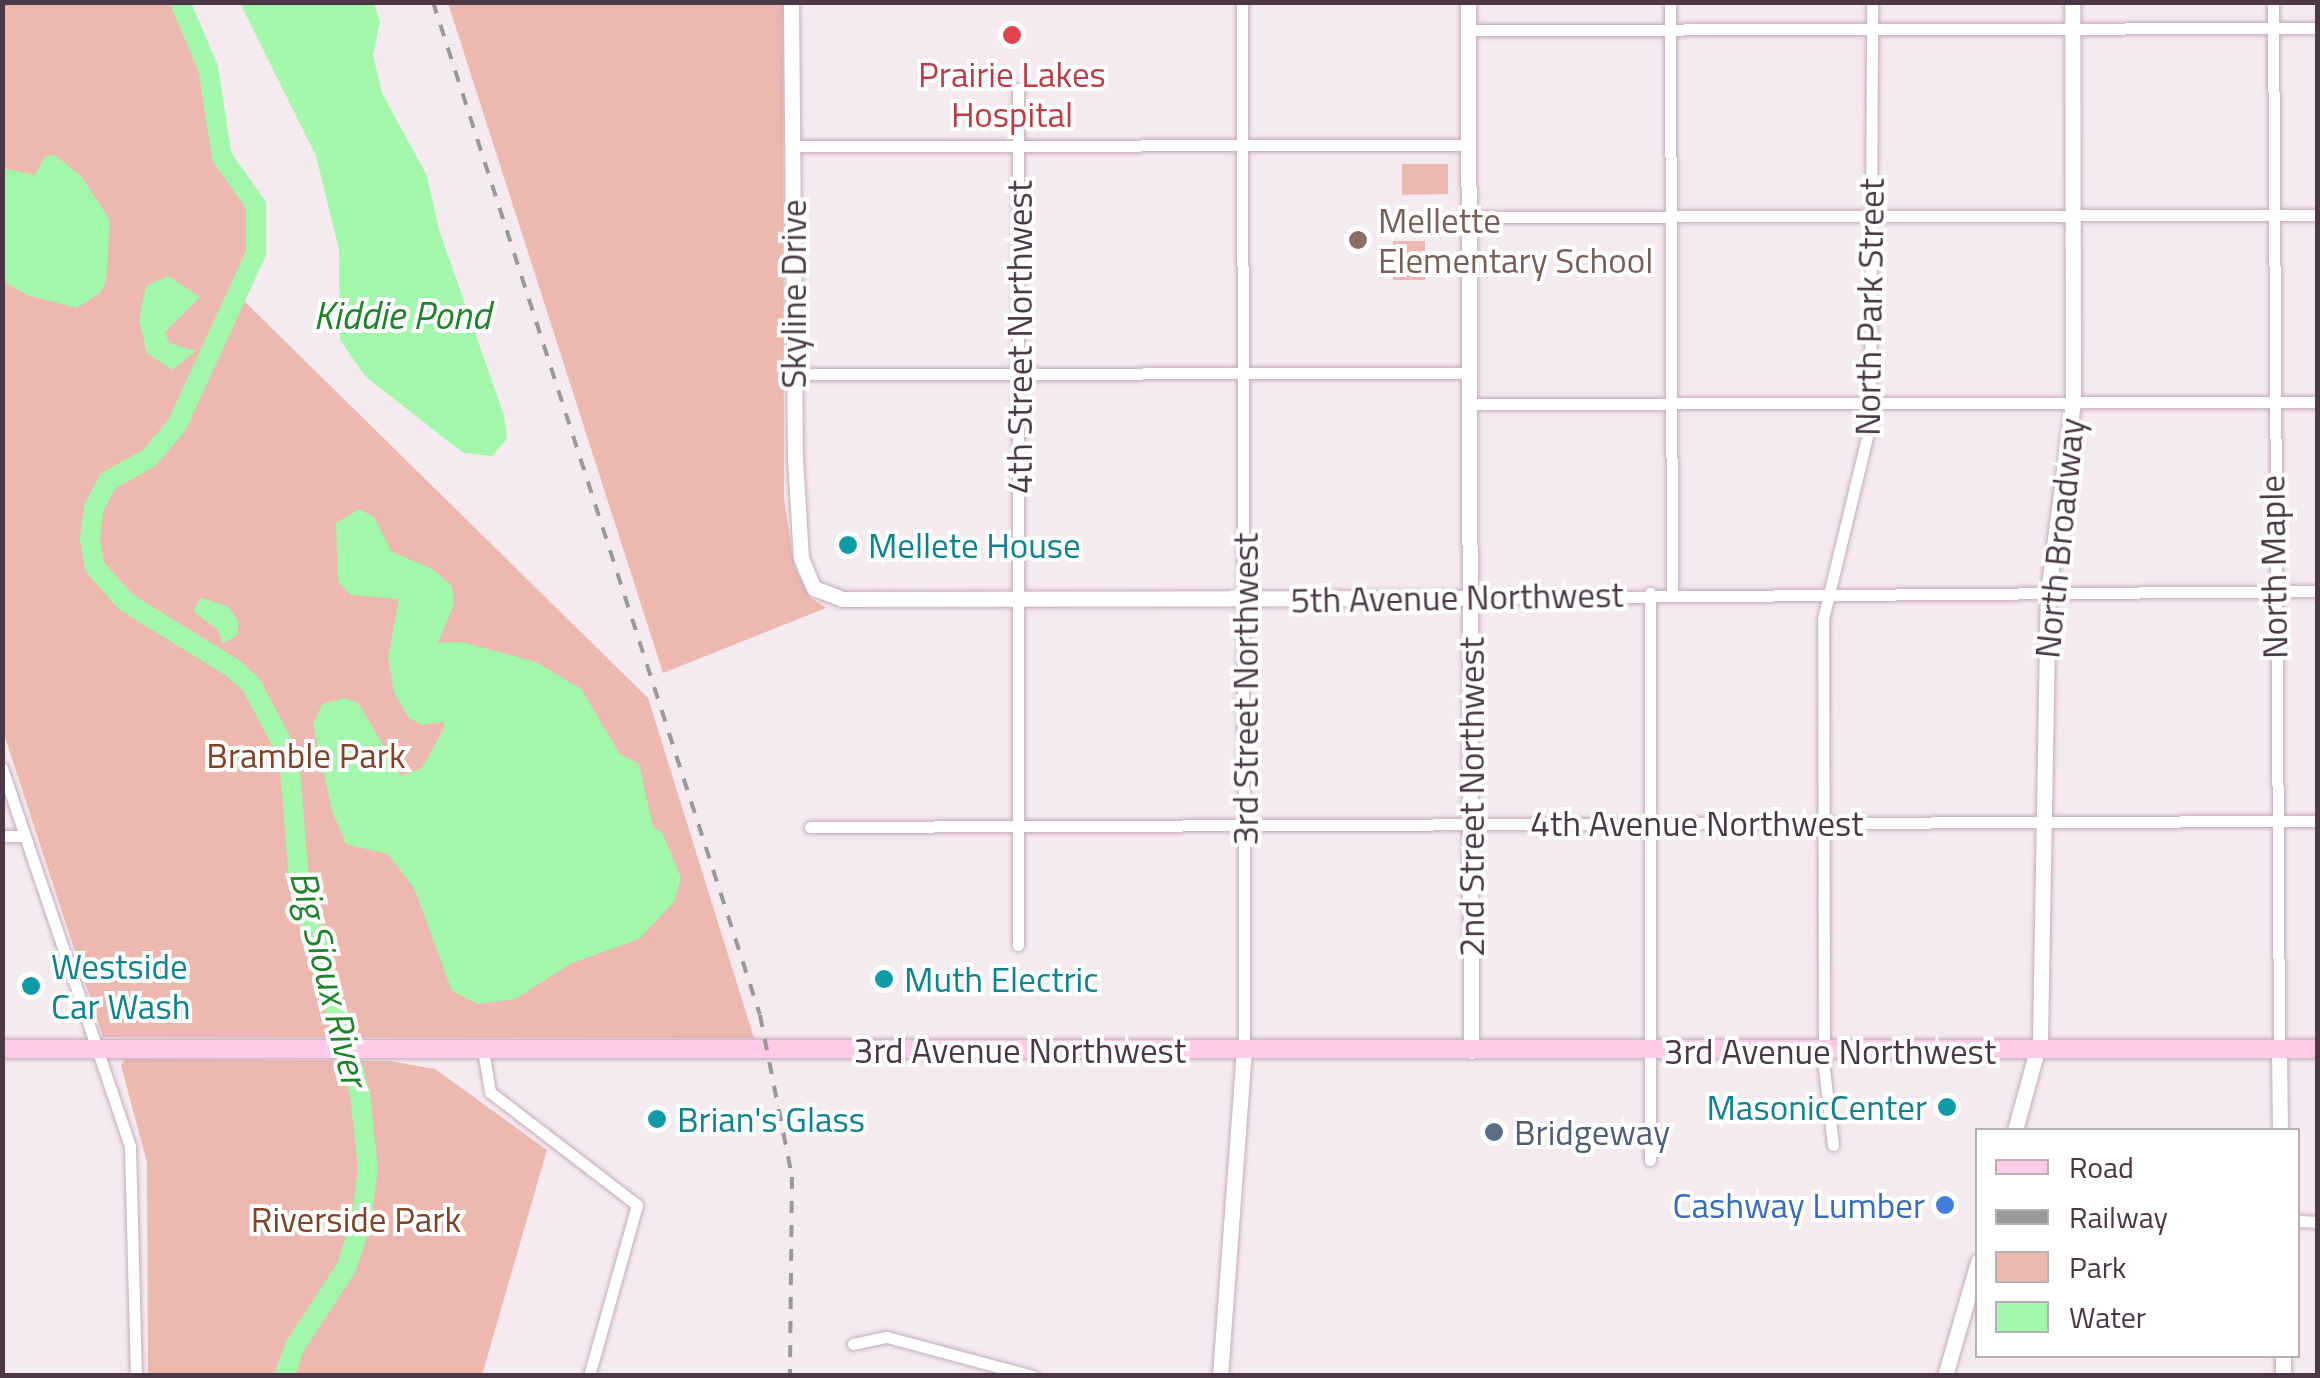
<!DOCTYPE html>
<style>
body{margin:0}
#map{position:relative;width:2320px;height:1378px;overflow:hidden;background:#f6eaf1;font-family:"Titillium Web",sans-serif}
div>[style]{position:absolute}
.green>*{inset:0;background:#edb8b0}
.water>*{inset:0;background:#a2f7ab}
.river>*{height:20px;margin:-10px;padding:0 10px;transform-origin:10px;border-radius:10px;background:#a2f7ab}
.roads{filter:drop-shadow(0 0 2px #c3abbb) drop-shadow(0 0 2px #c3abbb)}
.minor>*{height:11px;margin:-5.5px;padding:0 5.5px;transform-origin:5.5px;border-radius:5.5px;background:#fff}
.tertiary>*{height:15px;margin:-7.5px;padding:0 7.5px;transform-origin:7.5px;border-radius:7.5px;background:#fff}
.secondary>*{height:18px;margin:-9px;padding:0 9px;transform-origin:9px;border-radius:9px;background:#ffcbe8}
.rail>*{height:4px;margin-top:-2px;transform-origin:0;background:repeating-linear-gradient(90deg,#999 0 12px,transparent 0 24px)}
.dots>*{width:28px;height:28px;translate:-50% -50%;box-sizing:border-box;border:5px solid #fff;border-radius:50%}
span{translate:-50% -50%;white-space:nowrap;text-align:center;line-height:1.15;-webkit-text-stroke:8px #fff;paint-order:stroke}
.health-label{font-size:35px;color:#be3a42}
.education-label{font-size:35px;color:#785e54}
.left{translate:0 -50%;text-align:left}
.street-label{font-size:35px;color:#4b3745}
.culture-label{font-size:35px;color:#0d838f}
.right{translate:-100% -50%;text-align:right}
.park-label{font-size:35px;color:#834124}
.service-label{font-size:35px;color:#4e5e75}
.shop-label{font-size:35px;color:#366cbe}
.water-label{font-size:38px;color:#1e8429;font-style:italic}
.frame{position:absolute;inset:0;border:5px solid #4b3745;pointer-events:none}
.legend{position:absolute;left:1975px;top:1128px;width:325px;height:230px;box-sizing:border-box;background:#fff;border:2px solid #b7afb5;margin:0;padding:12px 18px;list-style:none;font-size:30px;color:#4b3745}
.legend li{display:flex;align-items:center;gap:20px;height:50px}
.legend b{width:50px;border:2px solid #b7afb5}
</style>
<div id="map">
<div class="green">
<div style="clip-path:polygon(2px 3px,180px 3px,208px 68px,222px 157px,259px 217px,256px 253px,240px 297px,648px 698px,754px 1038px,103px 1037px,3px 731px)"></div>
<div style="clip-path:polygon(448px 3px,783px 3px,784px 498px,794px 566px,810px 597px,826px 608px,663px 673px)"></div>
<div style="clip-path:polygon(1402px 164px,1448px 164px,1448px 194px,1402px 195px)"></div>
<div style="clip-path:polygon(1393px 241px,1425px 241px,1425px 280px,1393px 280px)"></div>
<div style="clip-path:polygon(126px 1059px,389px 1061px,435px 1069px,547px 1150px,482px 1375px,148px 1373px,147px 1163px,121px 1065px)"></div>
</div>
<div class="water">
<div style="clip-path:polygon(240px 3px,374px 3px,380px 22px,373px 55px,382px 93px,426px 174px,440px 233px,504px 415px,507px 439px,492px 456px,464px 453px,449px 442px,365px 376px,340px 340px,339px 250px,316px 156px)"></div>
<div style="clip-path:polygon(55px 155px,81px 176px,110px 220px,106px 281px,101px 292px,77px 308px,27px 295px,3px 281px,3px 168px,35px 175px,45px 156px)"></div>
<div style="clip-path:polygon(168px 276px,200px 297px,165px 332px,169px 343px,196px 351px,172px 370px,147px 353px,139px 320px,146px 286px)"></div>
<div style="clip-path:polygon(359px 509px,374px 517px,392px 552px,431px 568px,452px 586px,454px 604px,438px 643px,462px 642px,536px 662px,581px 689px,620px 754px,639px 764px,653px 827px,662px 832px,681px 878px,674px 902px,639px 939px,572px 963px,515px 999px,478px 1004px,452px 991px,414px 888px,388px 854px,346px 844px,332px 811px,313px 724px,322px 704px,345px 698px,359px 704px,401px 776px,422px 768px,444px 728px,444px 722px,422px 725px,409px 718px,394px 693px,388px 657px,399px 599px,351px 595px,338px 582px,336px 523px)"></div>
<div style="clip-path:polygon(201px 598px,229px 607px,239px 623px,237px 635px,223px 644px,218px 630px,193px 611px)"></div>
</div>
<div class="river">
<div style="left:180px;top:2px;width:72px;rotate:67deg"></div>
<div style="left:208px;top:68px;width:90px;rotate:81.1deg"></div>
<div style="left:222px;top:157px;width:59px;rotate:54.7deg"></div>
<div style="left:256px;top:205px;width:48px;rotate:90deg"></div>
<div style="left:256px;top:253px;width:189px;rotate:114.7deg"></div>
<div style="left:177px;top:425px;width:43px;rotate:130.3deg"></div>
<div style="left:149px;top:458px;width:47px;rotate:150.7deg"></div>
<div style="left:108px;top:481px;width:30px;rotate:118deg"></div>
<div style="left:94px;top:507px;width:33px;rotate:97deg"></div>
<div style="left:90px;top:540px;width:27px;rotate:80deg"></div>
<div style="left:95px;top:567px;width:47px;rotate:48.5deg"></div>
<div style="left:126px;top:602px;width:126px;rotate:31.7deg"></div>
<div style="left:233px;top:668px;width:26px;rotate:43deg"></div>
<div style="left:252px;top:686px;width:79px;rotate:62.1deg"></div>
<div style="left:289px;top:756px;width:125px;rotate:85.4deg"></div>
<div style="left:299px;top:881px;width:222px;rotate:74deg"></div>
<div style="left:360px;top:1094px;width:75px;rotate:83.9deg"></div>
<div style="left:368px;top:1169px;width:59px;rotate:97.9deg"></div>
<div style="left:360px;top:1227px;width:43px;rotate:108.9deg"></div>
<div style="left:346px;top:1268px;width:93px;rotate:123.2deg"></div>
<div style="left:295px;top:1346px;width:32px;rotate:110deg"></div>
</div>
<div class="roads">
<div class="minor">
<div style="left:1242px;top:2px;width:1049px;rotate:89.89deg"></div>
<div style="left:1670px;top:2px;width:591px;rotate:89.81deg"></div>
<div style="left:2273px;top:2px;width:1047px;rotate:89.67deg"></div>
<div style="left:1468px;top:30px;width:850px;rotate:-0.13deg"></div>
<div style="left:1018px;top:89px;width:856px;rotate:90deg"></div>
<div style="left:791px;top:146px;width:678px;rotate:-0.08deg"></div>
<div style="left:1470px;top:217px;width:848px;rotate:-0.14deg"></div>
<div style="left:793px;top:374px;width:677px;rotate:-0.08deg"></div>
<div style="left:1470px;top:404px;width:848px;rotate:-0.14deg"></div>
<div style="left:1650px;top:593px;width:567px;rotate:90deg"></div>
<div style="left:1470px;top:598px;width:848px;rotate:-0.47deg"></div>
<div style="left:2px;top:768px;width:400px;rotate:71.3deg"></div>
<div style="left:130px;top:1147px;width:229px;rotate:88.5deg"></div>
<div style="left:810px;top:827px;width:1508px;rotate:-0.23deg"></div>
<div style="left:2px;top:836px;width:22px"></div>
<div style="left:483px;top:1050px;width:43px;rotate:80.5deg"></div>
<div style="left:490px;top:1092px;width:185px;rotate:37.5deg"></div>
<div style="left:637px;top:1205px;width:178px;rotate:105.7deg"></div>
<div style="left:1833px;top:1145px;width:78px;rotate:-96.7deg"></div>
<div style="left:1824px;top:1068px;width:449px;rotate:-90.1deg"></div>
<div style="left:1823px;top:619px;width:200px;rotate:-76.4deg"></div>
<div style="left:1870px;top:425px;width:423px;rotate:-89.7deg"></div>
<div style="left:2298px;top:1221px;width:20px;rotate:3deg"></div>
<div style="left:853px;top:1344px;width:35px;rotate:-12deg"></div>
<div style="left:887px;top:1337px;width:151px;rotate:15deg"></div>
</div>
<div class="tertiary">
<div style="left:791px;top:2px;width:456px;rotate:89.5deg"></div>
<div style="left:795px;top:458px;width:100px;rotate:86.6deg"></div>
<div style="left:801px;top:558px;width:33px;rotate:67deg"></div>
<div style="left:814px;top:588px;width:30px;rotate:21deg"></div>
<div style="left:842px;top:599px;width:628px;rotate:-0.09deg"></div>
<div style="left:1468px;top:2px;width:1049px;rotate:89.84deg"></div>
<div style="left:2279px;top:1049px;width:81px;rotate:89.3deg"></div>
<div style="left:2015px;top:1130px;width:94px;rotate:-74.6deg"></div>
<div style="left:2040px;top:1039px;width:447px;rotate:-89deg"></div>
<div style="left:2048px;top:592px;width:191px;rotate:-82.5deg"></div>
<div style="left:2073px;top:403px;width:401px;rotate:-90.1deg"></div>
<div style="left:2283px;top:1356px;width:20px;rotate:90deg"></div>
<div style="left:1220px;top:1376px;width:326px;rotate:-85.8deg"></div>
<div style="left:1945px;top:1376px;width:119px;rotate:-73.9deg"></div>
</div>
<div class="secondary">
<div style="left:2px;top:1049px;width:2316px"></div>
</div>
</div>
<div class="rail">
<div style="left:433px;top:2px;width:1064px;rotate:72.11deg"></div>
<div style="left:760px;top:1015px;width:165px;rotate:78.8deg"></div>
<div style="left:792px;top:1177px;width:199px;rotate:90.6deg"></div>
</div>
<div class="dots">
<div style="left:1012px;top:35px;background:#e0444e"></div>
<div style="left:1358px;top:240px;background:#8d6e63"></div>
<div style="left:848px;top:545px;background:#0f9aa8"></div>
<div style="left:884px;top:979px;background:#0f9aa8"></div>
<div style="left:31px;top:986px;background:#0f9aa8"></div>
<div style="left:1947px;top:1107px;background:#0f9aa8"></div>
<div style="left:657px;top:1119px;background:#0f9aa8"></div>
<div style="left:1494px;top:1132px;background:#5c6f8a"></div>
<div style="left:1945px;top:1205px;background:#3f7fe0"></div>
</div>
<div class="health-label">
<span style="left:1012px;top:94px">Prairie Lakes<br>Hospital</span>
</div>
<div class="education-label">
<span class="left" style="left:1378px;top:240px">Mellette<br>Elementary School</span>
</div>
<div class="street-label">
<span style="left:793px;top:294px;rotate:-90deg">Skyline Drive</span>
<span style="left:1869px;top:307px;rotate:-89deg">North Park Street</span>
<span style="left:1019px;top:337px;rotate:-90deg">4th Street Northwest</span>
<span style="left:2059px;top:538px;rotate:-84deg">North Broadway</span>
<span style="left:2273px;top:567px;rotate:-91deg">North Maple</span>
<span style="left:1457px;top:597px;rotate:-1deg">5th Avenue Northwest</span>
<span style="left:1245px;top:689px;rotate:-90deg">3rd Street Northwest</span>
<span style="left:1471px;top:797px;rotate:-90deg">2nd Street Northwest</span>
<span style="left:1697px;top:823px">4th Avenue Northwest</span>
<span style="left:1020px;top:1050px">3rd Avenue Northwest</span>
<span style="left:1830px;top:1051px">3rd Avenue Northwest</span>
</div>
<div class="culture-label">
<span class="left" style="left:868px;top:545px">Mellete House</span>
<span class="left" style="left:51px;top:986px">Westside<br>Car Wash</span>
<span class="left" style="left:904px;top:979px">Muth Electric</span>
<span class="right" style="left:1927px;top:1107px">MasonicCenter</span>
<span class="left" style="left:677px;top:1119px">Brian's Glass</span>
</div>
<div class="park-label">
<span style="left:306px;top:755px">Bramble Park</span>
<span style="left:356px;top:1219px">Riverside Park</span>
</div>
<div class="service-label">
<span class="left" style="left:1514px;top:1132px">Bridgeway</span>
</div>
<div class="shop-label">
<span class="right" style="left:1925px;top:1205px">Cashway Lumber</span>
</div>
<div class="water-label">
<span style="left:402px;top:316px">Kiddie Pond</span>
<span style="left:329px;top:978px;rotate:76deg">Big Sioux River</span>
</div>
<div class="frame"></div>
<ul class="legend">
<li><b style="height:12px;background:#ffcbe8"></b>Road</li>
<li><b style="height:12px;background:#999"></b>Railway</li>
<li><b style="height:28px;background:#edb8b0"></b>Park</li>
<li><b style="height:28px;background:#a2f7ab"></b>Water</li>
</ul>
</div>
